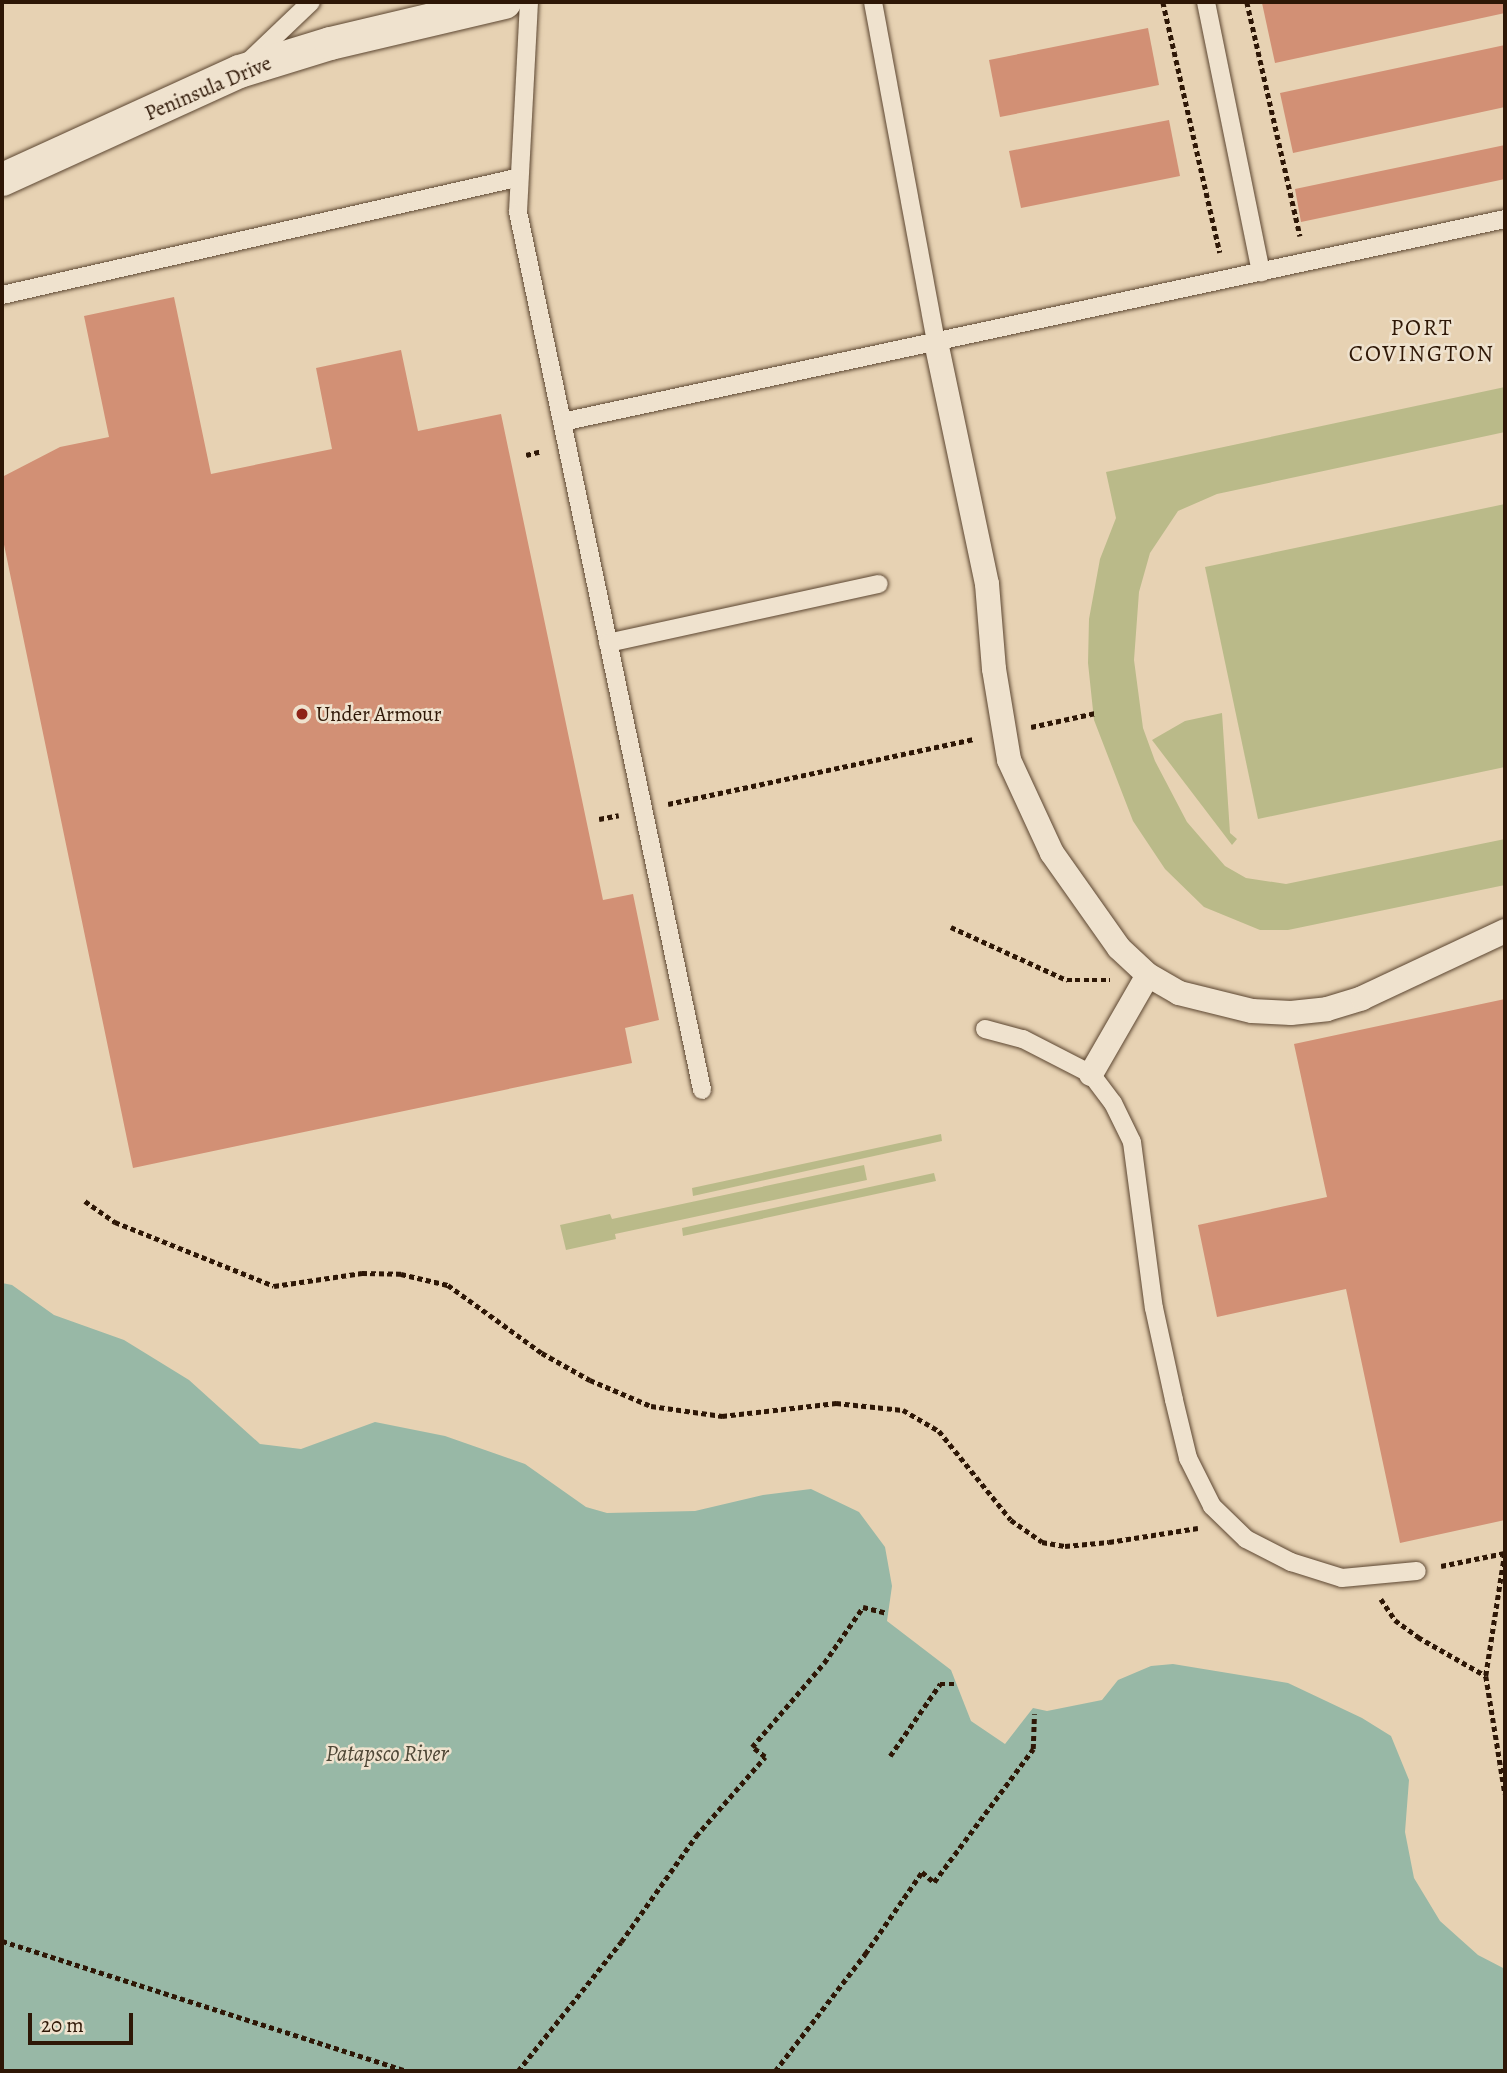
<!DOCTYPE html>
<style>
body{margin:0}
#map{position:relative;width:1507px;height:2073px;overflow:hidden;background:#e7d2b3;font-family:Alegreya,serif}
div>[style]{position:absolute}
.green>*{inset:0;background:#baba89}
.water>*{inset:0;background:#98b8a6}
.building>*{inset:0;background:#d29075}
.path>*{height:4.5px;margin-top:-2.25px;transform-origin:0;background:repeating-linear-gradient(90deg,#2e1706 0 5px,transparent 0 8.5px)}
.roads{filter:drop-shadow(0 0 2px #5c4631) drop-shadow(0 0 2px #5c4631)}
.service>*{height:18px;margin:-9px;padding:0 9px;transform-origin:9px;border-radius:9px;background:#efe2ce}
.pedestrian>*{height:24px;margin:-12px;padding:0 12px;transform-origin:12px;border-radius:12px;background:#efe2ce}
.minor>*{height:33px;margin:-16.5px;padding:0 16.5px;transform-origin:16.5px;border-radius:16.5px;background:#efe2ce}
.dots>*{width:19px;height:19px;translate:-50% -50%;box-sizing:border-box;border:4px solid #efe2ce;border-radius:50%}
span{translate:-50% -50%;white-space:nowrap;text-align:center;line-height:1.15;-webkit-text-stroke:5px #efe2ce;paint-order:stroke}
.street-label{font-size:21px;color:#2e1706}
.poi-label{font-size:21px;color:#2e1706}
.left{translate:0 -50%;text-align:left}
.neighbourhood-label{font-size:23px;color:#2e1706;letter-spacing:2px}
.water-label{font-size:23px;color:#4e4736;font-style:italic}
.frame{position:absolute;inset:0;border:4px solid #2e1706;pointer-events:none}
.scale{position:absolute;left:28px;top:2013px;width:105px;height:32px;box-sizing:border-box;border:4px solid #2e1706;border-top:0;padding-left:9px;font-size:21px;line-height:24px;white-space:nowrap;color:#2e1706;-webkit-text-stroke:5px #efe2ce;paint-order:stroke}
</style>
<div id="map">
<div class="green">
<div style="clip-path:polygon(1505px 387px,1505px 432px,1217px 494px,1178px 511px,1150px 553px,1139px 592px,1134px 660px,1143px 728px,1155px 761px,1187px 822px,1225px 866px,1246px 878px,1286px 884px,1505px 839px,1505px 885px,1288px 930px,1260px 930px,1204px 907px,1165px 869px,1133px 821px,1094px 720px,1088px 663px,1089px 619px,1100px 559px,1116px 518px,1106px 472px)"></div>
<div style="clip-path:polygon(1505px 504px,1505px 767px,1258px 819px,1205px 567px)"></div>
<div style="clip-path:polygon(1222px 713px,1230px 833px,1237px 839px,1232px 845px,1152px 740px,1185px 721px)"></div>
<div style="clip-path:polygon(941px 1134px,942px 1141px,693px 1196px,692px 1188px)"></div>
<div style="clip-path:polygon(864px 1165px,867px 1180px,615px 1234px,616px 1239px,566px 1250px,560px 1225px,610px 1214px,612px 1219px)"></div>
<div style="clip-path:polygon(934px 1173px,936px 1181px,683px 1236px,682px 1228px)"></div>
</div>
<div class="water">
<div style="clip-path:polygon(2px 1283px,12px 1285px,54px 1315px,124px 1340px,189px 1380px,260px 1444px,301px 1449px,375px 1422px,445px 1436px,525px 1464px,586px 1507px,607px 1513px,695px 1511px,763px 1495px,811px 1489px,859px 1512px,885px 1547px,892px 1586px,887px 1621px,951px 1670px,971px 1721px,1005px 1744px,1033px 1708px,1047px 1711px,1102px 1700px,1118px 1680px,1151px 1666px,1173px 1664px,1288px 1683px,1362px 1718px,1391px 1736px,1409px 1780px,1405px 1832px,1414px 1878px,1440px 1921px,1478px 1955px,1505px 1969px,1505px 2071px,2px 2071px)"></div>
</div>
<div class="building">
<div style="clip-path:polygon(1270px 2px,1504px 2px,1505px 13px,1275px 63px,1262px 3px)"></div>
<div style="clip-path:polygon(1148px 28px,1159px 85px,1000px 117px,989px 60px)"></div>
<div style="clip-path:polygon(1505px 45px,1505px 107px,1293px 153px,1280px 93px)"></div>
<div style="clip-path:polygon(1169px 120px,1180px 176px,1021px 208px,1009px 151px)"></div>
<div style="clip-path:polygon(1505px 145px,1505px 179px,1301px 222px,1295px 189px)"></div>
<div style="clip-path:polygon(174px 297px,211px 474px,332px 449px,316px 368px,401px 350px,418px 431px,501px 414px,603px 900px,633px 894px,659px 1020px,625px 1028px,632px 1063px,133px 1168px,2px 535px,2px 477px,60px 447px,109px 437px,84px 316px)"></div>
<div style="clip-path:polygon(1505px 999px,1505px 1520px,1400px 1543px,1346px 1289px,1217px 1317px,1198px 1225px,1327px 1197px,1294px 1044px)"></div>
</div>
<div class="path">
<div style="left:1163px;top:2px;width:257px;rotate:77.2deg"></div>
<div style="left:1247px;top:2px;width:240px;rotate:77.2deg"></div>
<div style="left:526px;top:455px;width:16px;rotate:-14deg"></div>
<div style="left:1031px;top:727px;width:66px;rotate:-12.2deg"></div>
<div style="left:668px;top:804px;width:314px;rotate:-12deg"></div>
<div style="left:599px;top:819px;width:20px;rotate:-11deg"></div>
<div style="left:951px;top:927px;width:128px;rotate:24.6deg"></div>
<div style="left:1067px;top:980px;width:43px"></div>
<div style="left:85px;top:1201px;width:37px;rotate:35deg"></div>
<div style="left:115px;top:1222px;width:171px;rotate:21.9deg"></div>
<div style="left:274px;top:1286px;width:89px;rotate:-8.4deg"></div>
<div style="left:362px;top:1273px;width:39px;rotate:1deg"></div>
<div style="left:401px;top:1274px;width:48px;rotate:13.2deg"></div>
<div style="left:448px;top:1285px;width:116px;rotate:35.9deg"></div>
<div style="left:542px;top:1353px;width:55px;rotate:29.4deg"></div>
<div style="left:590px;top:1380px;width:66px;rotate:23.1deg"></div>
<div style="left:651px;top:1406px;width:72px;rotate:8deg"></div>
<div style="left:722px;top:1416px;width:115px;rotate:-6.5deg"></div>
<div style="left:836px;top:1403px;width:67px;rotate:6deg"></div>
<div style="left:903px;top:1410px;width:42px;rotate:30.3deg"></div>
<div style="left:939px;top:1431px;width:114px;rotate:51deg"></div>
<div style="left:1011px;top:1520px;width:38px;rotate:35deg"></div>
<div style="left:1042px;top:1542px;width:23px;rotate:10deg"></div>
<div style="left:1065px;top:1546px;width:44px;rotate:-5.2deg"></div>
<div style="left:1109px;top:1542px;width:90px;rotate:-8.9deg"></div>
<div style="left:1505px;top:1553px;width:124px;rotate:98.8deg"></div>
<div style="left:1486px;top:1676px;width:119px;rotate:80.8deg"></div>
<div style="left:1441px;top:1566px;width:65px;rotate:-11.5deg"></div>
<div style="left:1381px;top:1599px;width:25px;rotate:56deg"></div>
<div style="left:1395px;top:1620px;width:29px;rotate:36deg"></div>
<div style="left:1418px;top:1637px;width:78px;rotate:29.8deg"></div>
<div style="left:890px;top:1756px;width:88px;rotate:-55.2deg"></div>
<div style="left:940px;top:1684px;width:16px"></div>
<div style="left:2px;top:1941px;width:424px;rotate:17.8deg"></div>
<div style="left:518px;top:2071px;width:165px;rotate:-51.4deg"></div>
<div style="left:621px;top:1942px;width:130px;rotate:-54.7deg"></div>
<div style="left:696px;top:1836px;width:105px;rotate:-48.9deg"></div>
<div style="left:765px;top:1757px;width:16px;rotate:-142deg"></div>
<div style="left:752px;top:1747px;width:111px;rotate:-49.4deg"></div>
<div style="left:824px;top:1663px;width:68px;rotate:-55.1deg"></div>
<div style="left:863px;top:1607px;width:25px;rotate:14deg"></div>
<div style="left:775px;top:2071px;width:148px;rotate:-52.4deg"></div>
<div style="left:865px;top:1954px;width:100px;rotate:-55.2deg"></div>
<div style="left:922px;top:1872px;width:16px;rotate:40deg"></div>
<div style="left:934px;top:1882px;width:166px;rotate:-53.3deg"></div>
<div style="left:1033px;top:1749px;width:35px;rotate:-88deg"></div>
</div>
<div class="roads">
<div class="service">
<div style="left:529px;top:2px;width:210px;rotate:93deg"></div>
<div style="left:518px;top:212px;width:897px;rotate:78.16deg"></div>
<div style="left:873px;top:2px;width:346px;rotate:79.5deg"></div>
<div style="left:1206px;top:2px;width:276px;rotate:78.5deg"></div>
<div style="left:248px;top:62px;width:87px;rotate:-43.6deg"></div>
<div style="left:2px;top:295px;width:527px;rotate:-12.82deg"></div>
<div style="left:562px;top:422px;width:965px;rotate:-12.15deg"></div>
<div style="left:608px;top:643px;width:277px;rotate:-12.3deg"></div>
<div style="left:985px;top:1029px;width:39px;rotate:15deg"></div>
<div style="left:1023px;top:1039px;width:76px;rotate:27.2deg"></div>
<div style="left:1091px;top:1074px;width:36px;rotate:53deg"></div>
<div style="left:1113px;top:1103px;width:43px;rotate:64deg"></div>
<div style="left:1132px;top:1142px;width:167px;rotate:82.5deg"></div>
<div style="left:1154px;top:1308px;width:94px;rotate:77.7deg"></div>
<div style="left:1174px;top:1400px;width:60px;rotate:76.4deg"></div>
<div style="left:1188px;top:1458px;width:54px;rotate:63.4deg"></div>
<div style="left:1212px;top:1506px;width:47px;rotate:44.1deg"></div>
<div style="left:1246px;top:1539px;width:51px;rotate:27.1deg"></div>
<div style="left:1291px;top:1562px;width:53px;rotate:17.4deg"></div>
<div style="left:1342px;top:1578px;width:75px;rotate:-5.3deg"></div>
</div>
<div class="pedestrian">
<div style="left:936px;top:342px;width:247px;rotate:78.1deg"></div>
<div style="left:987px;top:584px;width:85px;rotate:85.3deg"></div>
<div style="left:994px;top:669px;width:92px;rotate:80.6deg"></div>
<div style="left:1009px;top:760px;width:102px;rotate:65.2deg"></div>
<div style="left:1052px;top:853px;width:116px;rotate:54.8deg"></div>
<div style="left:1119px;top:948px;width:40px;rotate:43deg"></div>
<div style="left:1148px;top:975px;width:36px;rotate:30deg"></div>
<div style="left:1179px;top:993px;width:75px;rotate:13.9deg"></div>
<div style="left:1252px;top:1011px;width:39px;rotate:3deg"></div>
<div style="left:1291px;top:1013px;width:36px;rotate:-6deg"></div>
<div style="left:1327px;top:1009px;width:37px;rotate:-17deg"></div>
<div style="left:1362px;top:998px;width:158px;rotate:-25.1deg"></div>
<div style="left:1091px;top:1074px;width:114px;rotate:-60.1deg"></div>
</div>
<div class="minor">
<div style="left:2px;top:179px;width:260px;rotate:-24.5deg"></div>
<div style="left:239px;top:71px;width:95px;rotate:-17.1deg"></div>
<div style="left:330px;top:43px;width:179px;rotate:-13.3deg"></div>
</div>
</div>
<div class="dots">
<div style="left:302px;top:714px;background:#8f2418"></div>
</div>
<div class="street-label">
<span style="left:208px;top:88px;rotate:-23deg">Peninsula Drive</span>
</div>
<div class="poi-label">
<span class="left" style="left:316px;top:714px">Under Armour</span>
</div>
<div class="neighbourhood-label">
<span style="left:1422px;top:341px">PORT<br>COVINGTON</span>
</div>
<div class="water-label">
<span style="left:387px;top:1754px">Patapsco River</span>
</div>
<div class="frame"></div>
<div class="scale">20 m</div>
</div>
